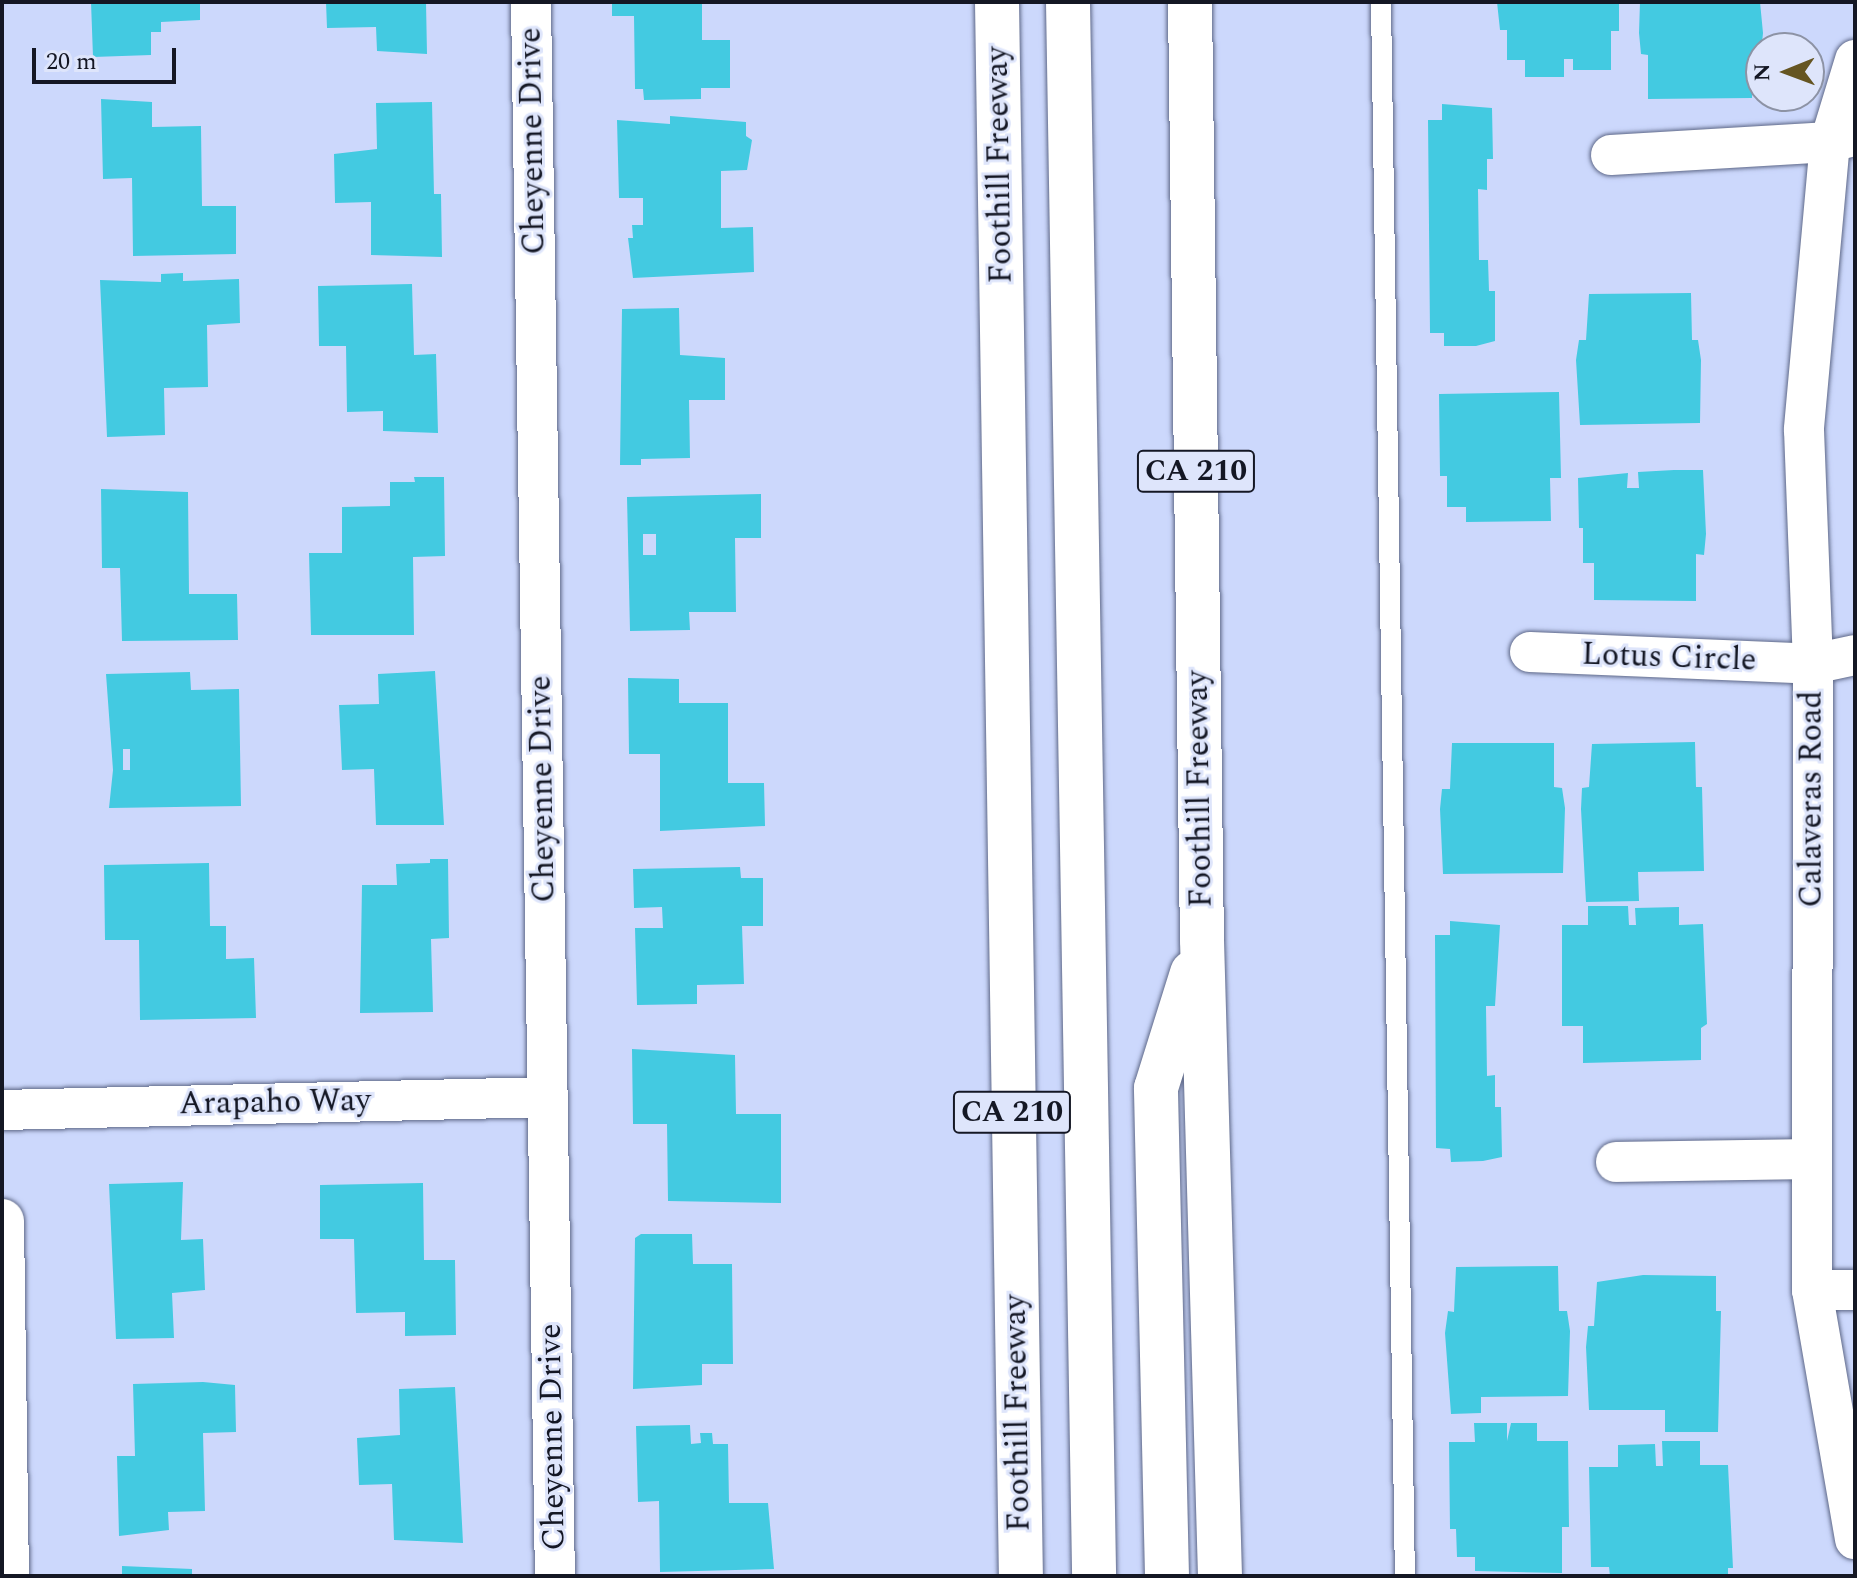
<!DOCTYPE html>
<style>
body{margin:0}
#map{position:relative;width:1857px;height:1578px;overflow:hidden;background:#ccd8fc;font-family:Spectral,serif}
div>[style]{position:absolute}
.building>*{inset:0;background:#43cae1}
.roads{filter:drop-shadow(0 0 2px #5e6888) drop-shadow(0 0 2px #5e6888)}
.service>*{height:20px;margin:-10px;padding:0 10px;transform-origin:10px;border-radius:10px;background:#fff}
.minor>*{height:40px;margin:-20px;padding:0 20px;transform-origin:20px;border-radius:20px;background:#fff}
.secondary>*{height:44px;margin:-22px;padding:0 22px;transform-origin:22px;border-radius:22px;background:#fff}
.motorway>*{height:44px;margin:-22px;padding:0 22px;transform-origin:22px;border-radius:22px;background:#fff}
span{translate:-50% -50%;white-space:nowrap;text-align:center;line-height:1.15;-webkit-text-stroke:6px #dee5fb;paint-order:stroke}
.shield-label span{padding:2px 6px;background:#dee5fb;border:2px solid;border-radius:6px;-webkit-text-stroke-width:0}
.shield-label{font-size:30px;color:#141724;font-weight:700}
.street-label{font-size:32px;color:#141724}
.frame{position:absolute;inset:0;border:4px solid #141724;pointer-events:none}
.north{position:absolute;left:1745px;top:32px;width:80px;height:80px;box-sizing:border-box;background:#dee5fb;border:2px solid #8d93a5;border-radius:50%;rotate:269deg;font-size:22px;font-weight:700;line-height:32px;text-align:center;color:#141724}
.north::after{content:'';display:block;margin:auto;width:28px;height:36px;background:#655522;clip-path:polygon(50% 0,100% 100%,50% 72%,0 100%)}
.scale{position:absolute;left:32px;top:48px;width:144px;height:36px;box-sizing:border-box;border:4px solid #141724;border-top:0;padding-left:10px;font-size:24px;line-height:28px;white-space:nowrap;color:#141724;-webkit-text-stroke:6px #dee5fb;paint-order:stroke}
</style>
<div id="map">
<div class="building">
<div style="clip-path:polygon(91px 2px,200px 2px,200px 20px,161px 22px,161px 32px,151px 32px,151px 55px,93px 57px)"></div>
<div style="clip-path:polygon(326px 2px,426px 2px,427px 54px,377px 51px,376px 27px,327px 28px)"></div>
<div style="clip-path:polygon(612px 2px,702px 2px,702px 40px,730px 40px,730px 88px,701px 88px,701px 99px,644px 100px,643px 89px,635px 89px,634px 16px,612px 16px)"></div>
<div style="clip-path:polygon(1497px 2px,1619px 2px,1619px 31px,1611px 31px,1611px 70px,1573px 70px,1573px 59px,1564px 59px,1564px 77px,1525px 77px,1525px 60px,1507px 60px,1507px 30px,1500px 30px)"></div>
<div style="clip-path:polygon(1640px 2px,1760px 2px,1763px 33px,1761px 53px,1752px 53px,1752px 98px,1648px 99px,1648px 55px,1641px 54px,1639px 33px)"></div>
<div style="clip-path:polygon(101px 99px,152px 102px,152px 127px,201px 126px,202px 206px,236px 206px,236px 254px,133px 256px,132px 178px,103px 179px)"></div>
<div style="clip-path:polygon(432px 102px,434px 194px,441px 194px,442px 257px,371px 255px,371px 202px,335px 203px,334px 154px,377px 149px,376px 103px)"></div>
<div style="clip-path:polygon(1442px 104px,1492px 108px,1493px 159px,1487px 159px,1487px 190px,1478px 189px,1479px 260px,1488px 260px,1489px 291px,1495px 291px,1495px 341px,1476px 346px,1444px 346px,1444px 333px,1430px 333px,1428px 120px,1442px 120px)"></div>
<div style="clip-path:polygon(670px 116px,746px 122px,746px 136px,752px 140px,747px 170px,721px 171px,721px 228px,753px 227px,754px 272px,633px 278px,628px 238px,633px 238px,632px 225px,643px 225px,643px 198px,619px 198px,617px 120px,670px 124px)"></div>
<div style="clip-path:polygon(183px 273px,183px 281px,239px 279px,240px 323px,207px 325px,208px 387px,164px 388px,165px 435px,107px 437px,100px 280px,161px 282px,161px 274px)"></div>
<div style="clip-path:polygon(412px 284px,414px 355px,436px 354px,438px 433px,383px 431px,383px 411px,347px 412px,346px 346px,319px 346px,318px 286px)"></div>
<div style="clip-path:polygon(1691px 293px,1692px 340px,1698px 340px,1701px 360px,1700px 423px,1580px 425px,1576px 360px,1579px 340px,1586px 340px,1589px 294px)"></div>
<div style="clip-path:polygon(679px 308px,680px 355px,725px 358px,725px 400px,689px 400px,690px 458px,641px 459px,641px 465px,620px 465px,622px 309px)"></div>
<div style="clip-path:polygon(1559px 392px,1561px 478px,1550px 478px,1551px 521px,1466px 522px,1466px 507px,1447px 507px,1447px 476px,1440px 476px,1439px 394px)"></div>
<div style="clip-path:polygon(1674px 470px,1703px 470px,1706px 534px,1704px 555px,1696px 554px,1696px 601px,1594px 600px,1594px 563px,1583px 563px,1583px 528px,1579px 528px,1578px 478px,1628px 473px,1627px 488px,1639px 488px,1638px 472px)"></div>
<div style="clip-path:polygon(414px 477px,444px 477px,445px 556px,413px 557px,414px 635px,311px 635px,309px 553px,342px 553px,342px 507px,390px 506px,390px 482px,415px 482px)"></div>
<div style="clip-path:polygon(101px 489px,188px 492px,189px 594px,237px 594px,238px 640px,122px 641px,120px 568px,102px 568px)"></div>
<div style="clip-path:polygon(evenodd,761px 494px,761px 538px,735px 538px,736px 612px,689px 612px,690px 630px,630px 631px,627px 497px,761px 494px,643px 534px,656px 534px,656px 555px,643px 555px,643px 534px)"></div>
<div style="clip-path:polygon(435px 671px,444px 825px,376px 825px,374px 769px,342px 770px,339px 705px,379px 704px,378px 674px)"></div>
<div style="clip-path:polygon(evenodd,190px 672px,191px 690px,239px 689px,241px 806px,109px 808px,113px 770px,106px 674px,190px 672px,123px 749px,130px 749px,130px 770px,123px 770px,123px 749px)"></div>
<div style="clip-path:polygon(628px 678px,679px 679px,679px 703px,728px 703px,728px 783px,764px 783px,765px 826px,660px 831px,660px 754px,629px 754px)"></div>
<div style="clip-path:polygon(1695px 742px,1696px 787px,1702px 787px,1704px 871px,1638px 872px,1639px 901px,1586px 902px,1581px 809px,1582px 788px,1589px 787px,1592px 744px)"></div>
<div style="clip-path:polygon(1452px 743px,1554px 743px,1554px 787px,1562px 788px,1565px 808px,1563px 873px,1443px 874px,1440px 809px,1442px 789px,1450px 789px)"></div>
<div style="clip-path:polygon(430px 859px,448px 859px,449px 938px,431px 939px,433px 1012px,360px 1013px,362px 885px,397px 885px,396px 864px,430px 863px)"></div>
<div style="clip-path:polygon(209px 863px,210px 926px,226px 926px,226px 959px,254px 958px,256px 1018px,140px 1020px,139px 940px,105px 940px,104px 865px)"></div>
<div style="clip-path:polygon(740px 867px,741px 878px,763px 878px,763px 926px,742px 926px,744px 984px,697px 985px,697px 1004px,637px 1005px,635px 928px,663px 928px,662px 907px,634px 908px,633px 869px)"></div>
<div style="clip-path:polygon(1588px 906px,1628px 906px,1629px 925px,1636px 925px,1635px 908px,1679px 907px,1679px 925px,1703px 924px,1707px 1024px,1701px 1028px,1701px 1060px,1583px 1063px,1583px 1026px,1562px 1026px,1562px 925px,1588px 925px)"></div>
<div style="clip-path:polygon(1450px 921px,1500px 925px,1495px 1006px,1486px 1006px,1487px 1076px,1495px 1075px,1495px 1107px,1501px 1107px,1502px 1157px,1483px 1161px,1451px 1162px,1450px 1149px,1436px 1148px,1435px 935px,1450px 935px)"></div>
<div style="clip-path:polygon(632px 1049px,735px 1055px,736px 1114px,781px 1114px,781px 1203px,668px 1201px,667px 1124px,633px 1124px)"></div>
<div style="clip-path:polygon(183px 1182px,181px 1240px,203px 1239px,205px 1290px,172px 1293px,174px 1338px,116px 1339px,109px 1184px)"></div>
<div style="clip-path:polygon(423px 1183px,424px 1260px,455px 1260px,456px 1335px,405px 1336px,405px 1312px,356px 1313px,354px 1239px,320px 1239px,320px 1185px)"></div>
<div style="clip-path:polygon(641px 1234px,692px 1234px,693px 1264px,732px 1264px,733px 1364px,702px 1364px,702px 1385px,633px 1389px,635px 1238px)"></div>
<div style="clip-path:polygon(1558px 1266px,1559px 1311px,1567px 1311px,1570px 1331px,1568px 1396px,1481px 1397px,1481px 1413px,1451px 1414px,1445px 1333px,1448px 1311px,1454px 1312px,1456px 1267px)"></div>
<div style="clip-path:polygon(1643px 1275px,1716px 1276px,1716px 1311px,1721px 1311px,1718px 1432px,1665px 1432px,1665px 1410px,1589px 1410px,1586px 1347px,1588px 1326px,1594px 1326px,1597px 1282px)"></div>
<div style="clip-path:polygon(203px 1382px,235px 1385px,236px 1432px,203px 1433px,205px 1511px,168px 1512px,169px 1530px,119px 1536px,117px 1456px,135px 1456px,133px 1384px)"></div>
<div style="clip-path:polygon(455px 1387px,463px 1543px,394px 1540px,392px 1484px,359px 1485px,357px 1438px,400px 1435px,399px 1389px)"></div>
<div style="clip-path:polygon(1474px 1423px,1507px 1423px,1507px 1441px,1511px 1423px,1537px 1423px,1537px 1441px,1568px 1441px,1569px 1527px,1562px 1527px,1562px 1573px,1475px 1571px,1475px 1557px,1457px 1557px,1456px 1529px,1450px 1529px,1449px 1442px,1475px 1442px)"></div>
<div style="clip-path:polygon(690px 1425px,691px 1444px,701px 1443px,700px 1433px,712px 1433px,713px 1444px,728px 1444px,729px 1503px,768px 1503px,774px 1569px,660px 1572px,659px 1501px,638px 1502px,636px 1426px)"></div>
<div style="clip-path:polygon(1662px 1441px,1700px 1441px,1700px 1465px,1728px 1465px,1733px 1568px,1728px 1568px,1728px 1576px,1610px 1576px,1609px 1567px,1591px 1567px,1589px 1467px,1618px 1467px,1618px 1445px,1655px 1444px,1656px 1466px,1663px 1466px)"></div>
<div style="clip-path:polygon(122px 1566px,192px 1569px,192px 1576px,122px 1576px)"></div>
</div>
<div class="roads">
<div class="service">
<div style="left:1381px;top:2px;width:1574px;rotate:89.13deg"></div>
</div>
<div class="minor">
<div style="left:531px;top:2px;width:1574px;rotate:89.13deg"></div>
<div style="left:1855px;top:60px;width:86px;rotate:107deg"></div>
<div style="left:1830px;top:142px;width:289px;rotate:95.2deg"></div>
<div style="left:1804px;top:430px;width:234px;rotate:87.8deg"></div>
<div style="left:1813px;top:664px;width:626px;rotate:90.09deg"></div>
<div style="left:1812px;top:1290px;width:253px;rotate:80.2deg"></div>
<div style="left:1611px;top:155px;width:219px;rotate:-3.4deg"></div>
<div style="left:1830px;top:142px;width:25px;rotate:-14deg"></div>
<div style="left:1530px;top:652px;width:283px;rotate:2.4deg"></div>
<div style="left:1813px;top:664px;width:43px;rotate:-12.1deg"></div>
<div style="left:2px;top:1110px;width:546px;rotate:-1.36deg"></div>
<div style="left:1616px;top:1162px;width:193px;rotate:-0.9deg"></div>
<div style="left:1812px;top:1290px;width:43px"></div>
</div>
<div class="secondary">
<div style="left:2px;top:1221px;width:355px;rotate:89.2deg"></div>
</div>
<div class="motorway">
<div style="left:997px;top:2px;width:1574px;rotate:89.13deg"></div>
<div style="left:1068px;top:2px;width:1574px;rotate:89.05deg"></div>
<div style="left:1190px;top:2px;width:938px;rotate:89.27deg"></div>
<div style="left:1202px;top:940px;width:636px;rotate:88.38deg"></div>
<div style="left:1167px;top:1576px;width:488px;rotate:-91.3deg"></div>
<div style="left:1156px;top:1088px;width:121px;rotate:-72.6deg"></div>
</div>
</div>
<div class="shield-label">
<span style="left:1196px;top:471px">CA 210</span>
<span style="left:1012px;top:1112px">CA 210</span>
</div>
<div class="street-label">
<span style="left:533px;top:141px;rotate:-91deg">Cheyenne Drive</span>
<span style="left:1000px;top:165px;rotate:-91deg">Foothill Freeway</span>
<span style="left:1669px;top:658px;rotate:2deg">Lotus Circle</span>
<span style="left:543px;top:789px;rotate:-91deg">Cheyenne Drive</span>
<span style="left:1200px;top:789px;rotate:-91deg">Foothill Freeway</span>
<span style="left:1812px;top:799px;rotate:-90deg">Calaveras Road</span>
<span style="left:275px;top:1103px;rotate:-1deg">Arapaho Way</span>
<span style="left:1018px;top:1413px;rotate:-91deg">Foothill Freeway</span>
<span style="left:553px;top:1437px;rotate:-91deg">Cheyenne Drive</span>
</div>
<div class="frame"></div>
<div class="north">N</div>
<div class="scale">20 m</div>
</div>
